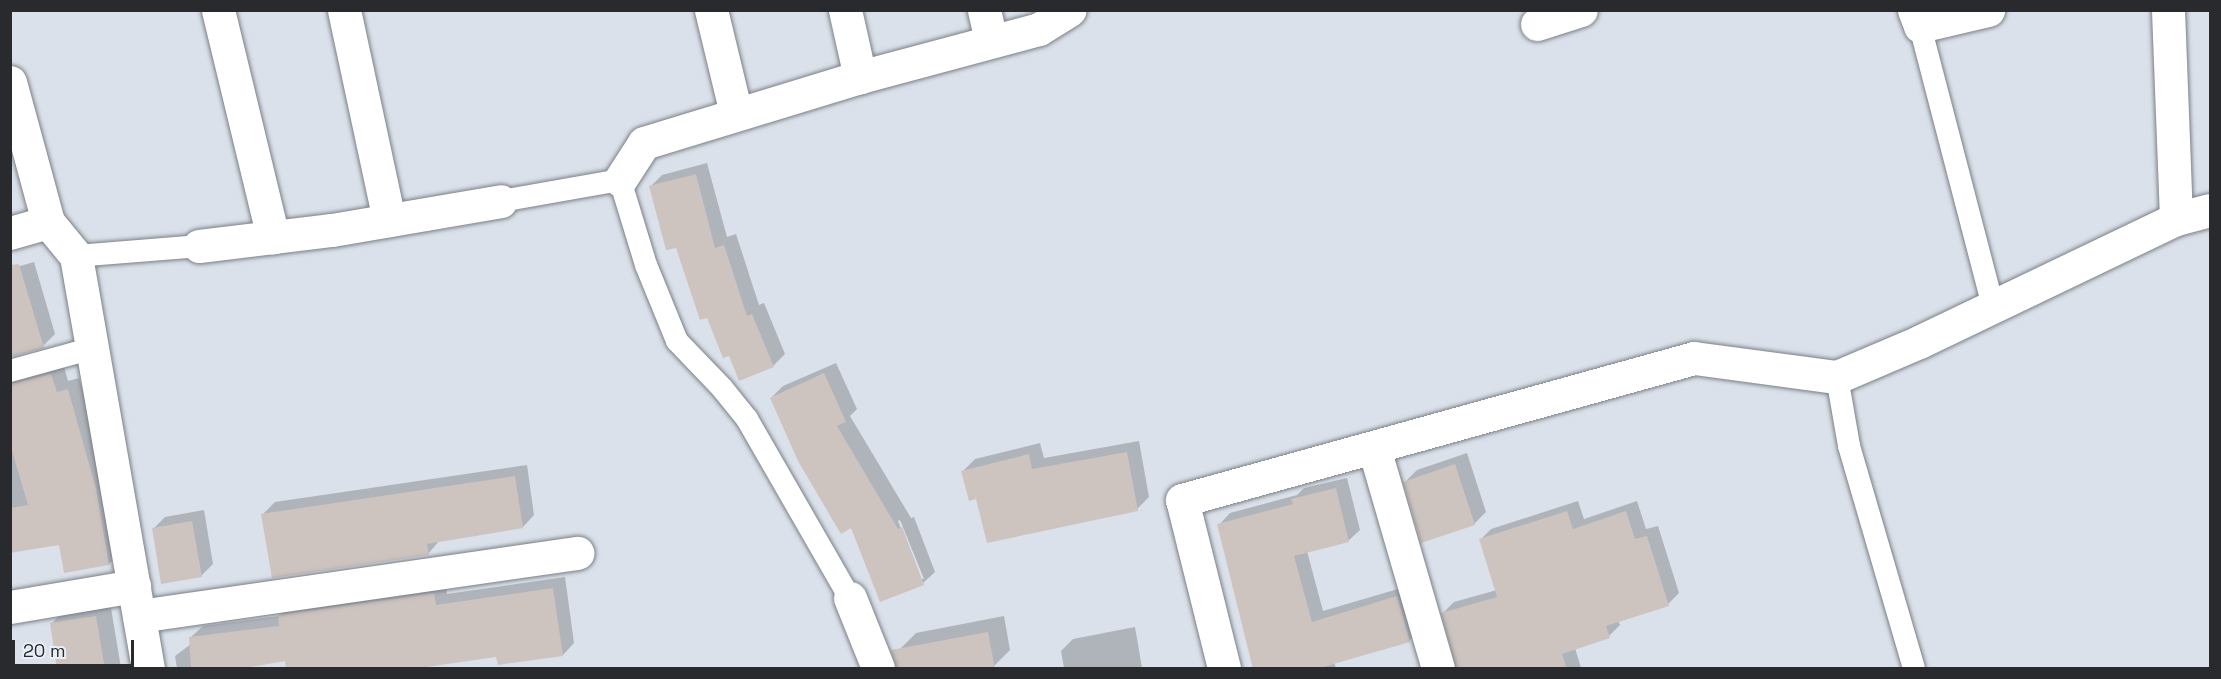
<!DOCTYPE html>
<style>
body{margin:0}
#map{position:relative;width:2221px;height:679px;overflow:hidden;background:#dbe1ea;font-family:"Space Grotesk",sans-serif}
div>[style]{position:absolute}
.shadow>*{inset:0;background:#0003}
.building>*{inset:0;background:#cdc3bf}
.roads{filter:drop-shadow(0 0 2px #7b8087) drop-shadow(0 0 2px #7b8087)}
.lane>*{height:22px;margin:-11px;padding:0 11px;transform-origin:11px;border-radius:11px;background:#fff}
.street>*{height:33px;margin:-16.5px;padding:0 16.5px;transform-origin:16.5px;border-radius:16.5px;background:#fff}
span{translate:-50% -50%;white-space:nowrap;text-align:center;line-height:1.15;-webkit-text-stroke:6px #e9eff7;paint-order:stroke}
.frame{position:absolute;inset:0;border:12px solid #282a2d;pointer-events:none}
.scale{position:absolute;left:12px;top:640px;width:122px;height:27px;box-sizing:border-box;border:3px solid #282a2d;border-top:0;padding-left:8px;font-size:18px;line-height:21px;white-space:nowrap;color:#282a2d;-webkit-text-stroke:4px #e9eff7;paint-order:stroke}
</style>
<div id="map">
<div class="shadow">
<div style="clip-path:polygon(707px 163px,727px 237px,736px 234px,759px 305px,764px 303px,785px 354px,773px 366px,730px 354px,650px 187px,662px 175px)"></div>
<div style="clip-path:polygon(34px 262px,55px 334px,43px 346px,10px 269px)"></div>
<div style="clip-path:polygon(63px 363px,68px 381px,79px 378px,108px 476px,121px 552px,109px 564px,60px 543px,10px 552px,10px 383px,21px 373px)"></div>
<div style="clip-path:polygon(evenodd,836px 363px,857px 409px,850px 416px,911px 518px,914px 517px,935px 572px,923px 583px,851px 526px,771px 398px,783px 386px,836px 363px,900px 520px,924px 579px,920px 579px,898px 521px,900px 520px)"></div>
<div style="clip-path:polygon(1139px 441px,1149px 497px,1137px 509px,978px 497px,963px 471px,975px 459px,1040px 443px,1044px 458px)"></div>
<div style="clip-path:polygon(1467px 453px,1486px 512px,1474px 524px,1405px 482px,1417px 470px)"></div>
<div style="clip-path:polygon(527px 465px,534px 515px,523px 527px,440px 540px,428px 554px,263px 514px,275px 502px)"></div>
<div style="clip-path:polygon(1347px 478px,1360px 530px,1348px 541px,1307px 551px,1323px 611px,1408px 586px,1421px 629px,1409px 641px,1334px 662px,1336px 668px,1254px 668px,1219px 525px,1230px 513px,1297px 495px,1304px 488px)"></div>
<div style="clip-path:polygon(1578px 501px,1584px 519px,1637px 501px,1646px 529px,1658px 526px,1679px 593px,1668px 604px,1618px 620px,1620px 625px,1609px 636px,1575px 648px,1581px 668px,1510px 668px,1443px 613px,1454px 602px,1497px 590px,1480px 540px,1491px 529px)"></div>
<div style="clip-path:polygon(204px 510px,213px 564px,201px 576px,153px 529px,165px 517px)"></div>
<div style="clip-path:polygon(565px 577px,574px 643px,563px 655px,286px 660px,238px 668px,177px 668px,175px 656px,191px 644px,191px 637px,203px 626px,279px 616px,291px 604px,446px 582px,447px 594px)"></div>
<div style="clip-path:polygon(110px 602px,121px 668px,59px 668px,51px 624px,66px 609px)"></div>
<div style="clip-path:polygon(1004px 616px,1010px 650px,994px 666px,900px 649px,916px 633px)"></div>
<div style="clip-path:polygon(1135px 627px,1142px 668px,1064px 668px,1061px 651px,1073px 639px)"></div>
</div>
<div class="building">
<div style="clip-path:polygon(696px 174px,715px 248px,724px 245px,747px 316px,752px 314px,774px 367px,739px 381px,729px 356px,723px 358px,707px 318px,700px 320px,676px 248px,666px 250px,649px 186px)"></div>
<div style="clip-path:polygon(19px 264px,44px 348px,10px 357px,10px 265px)"></div>
<div style="clip-path:polygon(824px 373px,846px 422px,837px 426px,898px 529px,902px 527px,924px 585px,880px 602px,851px 528px,841px 534px,798px 461px,770px 398px)"></div>
<div style="clip-path:polygon(51px 374px,57px 392px,68px 389px,96px 489px,109px 565px,64px 573px,59px 545px,10px 553px,10px 508px,28px 505px,10px 444px,10px 384px)"></div>
<div style="clip-path:polygon(1127px 452px,1138px 511px,987px 543px,976px 499px,969px 501px,961px 471px,1029px 454px,1032px 469px)"></div>
<div style="clip-path:polygon(1455px 464px,1475px 525px,1421px 543px,1403px 482px)"></div>
<div style="clip-path:polygon(515px 476px,523px 528px,427px 544px,429px 555px,272px 578px,261px 514px)"></div>
<div style="clip-path:polygon(1336px 488px,1349px 542px,1294px 556px,1312px 622px,1397px 596px,1410px 642px,1316px 669px,1253px 669px,1217px 524px,1293px 504px,1291px 499px)"></div>
<div style="clip-path:polygon(1567px 511px,1573px 529px,1626px 511px,1635px 539px,1647px 536px,1669px 606px,1606px 626px,1610px 638px,1562px 654px,1567px 669px,1456px 669px,1441px 613px,1497px 597px,1479px 539px)"></div>
<div style="clip-path:polygon(192px 521px,202px 577px,161px 584px,152px 528px)"></div>
<div style="clip-path:polygon(553px 588px,563px 656px,498px 665px,496px 657px,413px 669px,286px 669px,285px 661px,239px 669px,191px 669px,189px 637px,279px 626px,278px 615px,434px 593px,436px 605px)"></div>
<div style="clip-path:polygon(96px 616px,105px 669px,57px 669px,50px 623px)"></div>
<div style="clip-path:polygon(988px 632px,995px 669px,896px 669px,891px 650px)"></div>
</div>
<div class="roads">
<div class="lane">
<div style="left:1920px;top:26px;width:289px;rotate:75.4deg"></div>
<div style="left:501px;top:201px;width:121px;rotate:-10deg"></div>
<div style="left:620px;top:180px;width:89px;rotate:73deg"></div>
<div style="left:646px;top:265px;width:82px;rotate:67.8deg"></div>
<div style="left:677px;top:341px;width:65px;rotate:46.2deg"></div>
<div style="left:722px;top:388px;width:40px;rotate:51deg"></div>
<div style="left:747px;top:419px;width:207px;rotate:60.1deg"></div>
<div style="left:76px;top:256px;width:123px;rotate:-4.6deg"></div>
<div style="left:10px;top:371px;width:86px;rotate:-15.5deg"></div>
<div style="left:1837px;top:377px;width:70px;rotate:80.1deg"></div>
<div style="left:1849px;top:446px;width:231px;rotate:73.7deg"></div>
</div>
<div class="street">
<div style="left:218px;top:10px;width:234px;rotate:76.4deg"></div>
<div style="left:344px;top:10px;width:215px;rotate:77.9deg"></div>
<div style="left:711px;top:10px;width:106px;rotate:76.4deg"></div>
<div style="left:845px;top:10px;width:69px;rotate:77.4deg"></div>
<div style="left:984px;top:10px;width:31px;rotate:77deg"></div>
<div style="left:1914px;top:10px;width:17px;rotate:69deg"></div>
<div style="left:1920px;top:26px;width:70px;rotate:-13.2deg"></div>
<div style="left:2168px;top:10px;width:209px;rotate:87.8deg"></div>
<div style="left:1537px;top:24px;width:46px;rotate:-17.7deg"></div>
<div style="left:10px;top:82px;width:145px;rotate:74.8deg"></div>
<div style="left:48px;top:222px;width:44px;rotate:50.5deg"></div>
<div style="left:76px;top:256px;width:418px;rotate:80.1deg"></div>
<div style="left:620px;top:180px;width:44px;rotate:-57deg"></div>
<div style="left:644px;top:143px;width:226px;rotate:-17deg"></div>
<div style="left:860px;top:77px;width:185px;rotate:-15deg"></div>
<div style="left:1039px;top:29px;width:36px;rotate:-32deg"></div>
<div style="left:10px;top:233px;width:40px;rotate:-16deg"></div>
<div style="left:199px;top:246px;width:134px;rotate:-6.9deg"></div>
<div style="left:332px;top:230px;width:171px;rotate:-9.7deg"></div>
<div style="left:1374px;top:448px;width:229px;rotate:73.8deg"></div>
<div style="left:850px;top:598px;width:75px;rotate:68.2deg"></div>
<div style="left:10px;top:607px;width:126px;rotate:-9.6deg"></div>
<div style="left:139px;top:616px;width:443px;rotate:-8.2deg"></div>
<div style="left:1224px;top:668px;width:173px;rotate:-104deg"></div>
<div style="left:1182px;top:500px;width:531px;rotate:-15.5deg"></div>
<div style="left:1694px;top:358px;width:144px;rotate:7.6deg"></div>
<div style="left:1837px;top:377px;width:89px;rotate:-23.1deg"></div>
<div style="left:1919px;top:342px;width:285px;rotate:-25.6deg"></div>
<div style="left:2176px;top:219px;width:35px;rotate:-15deg"></div>
</div>
</div>
<div class="frame"></div>
<div class="scale">20 m</div>
</div>
